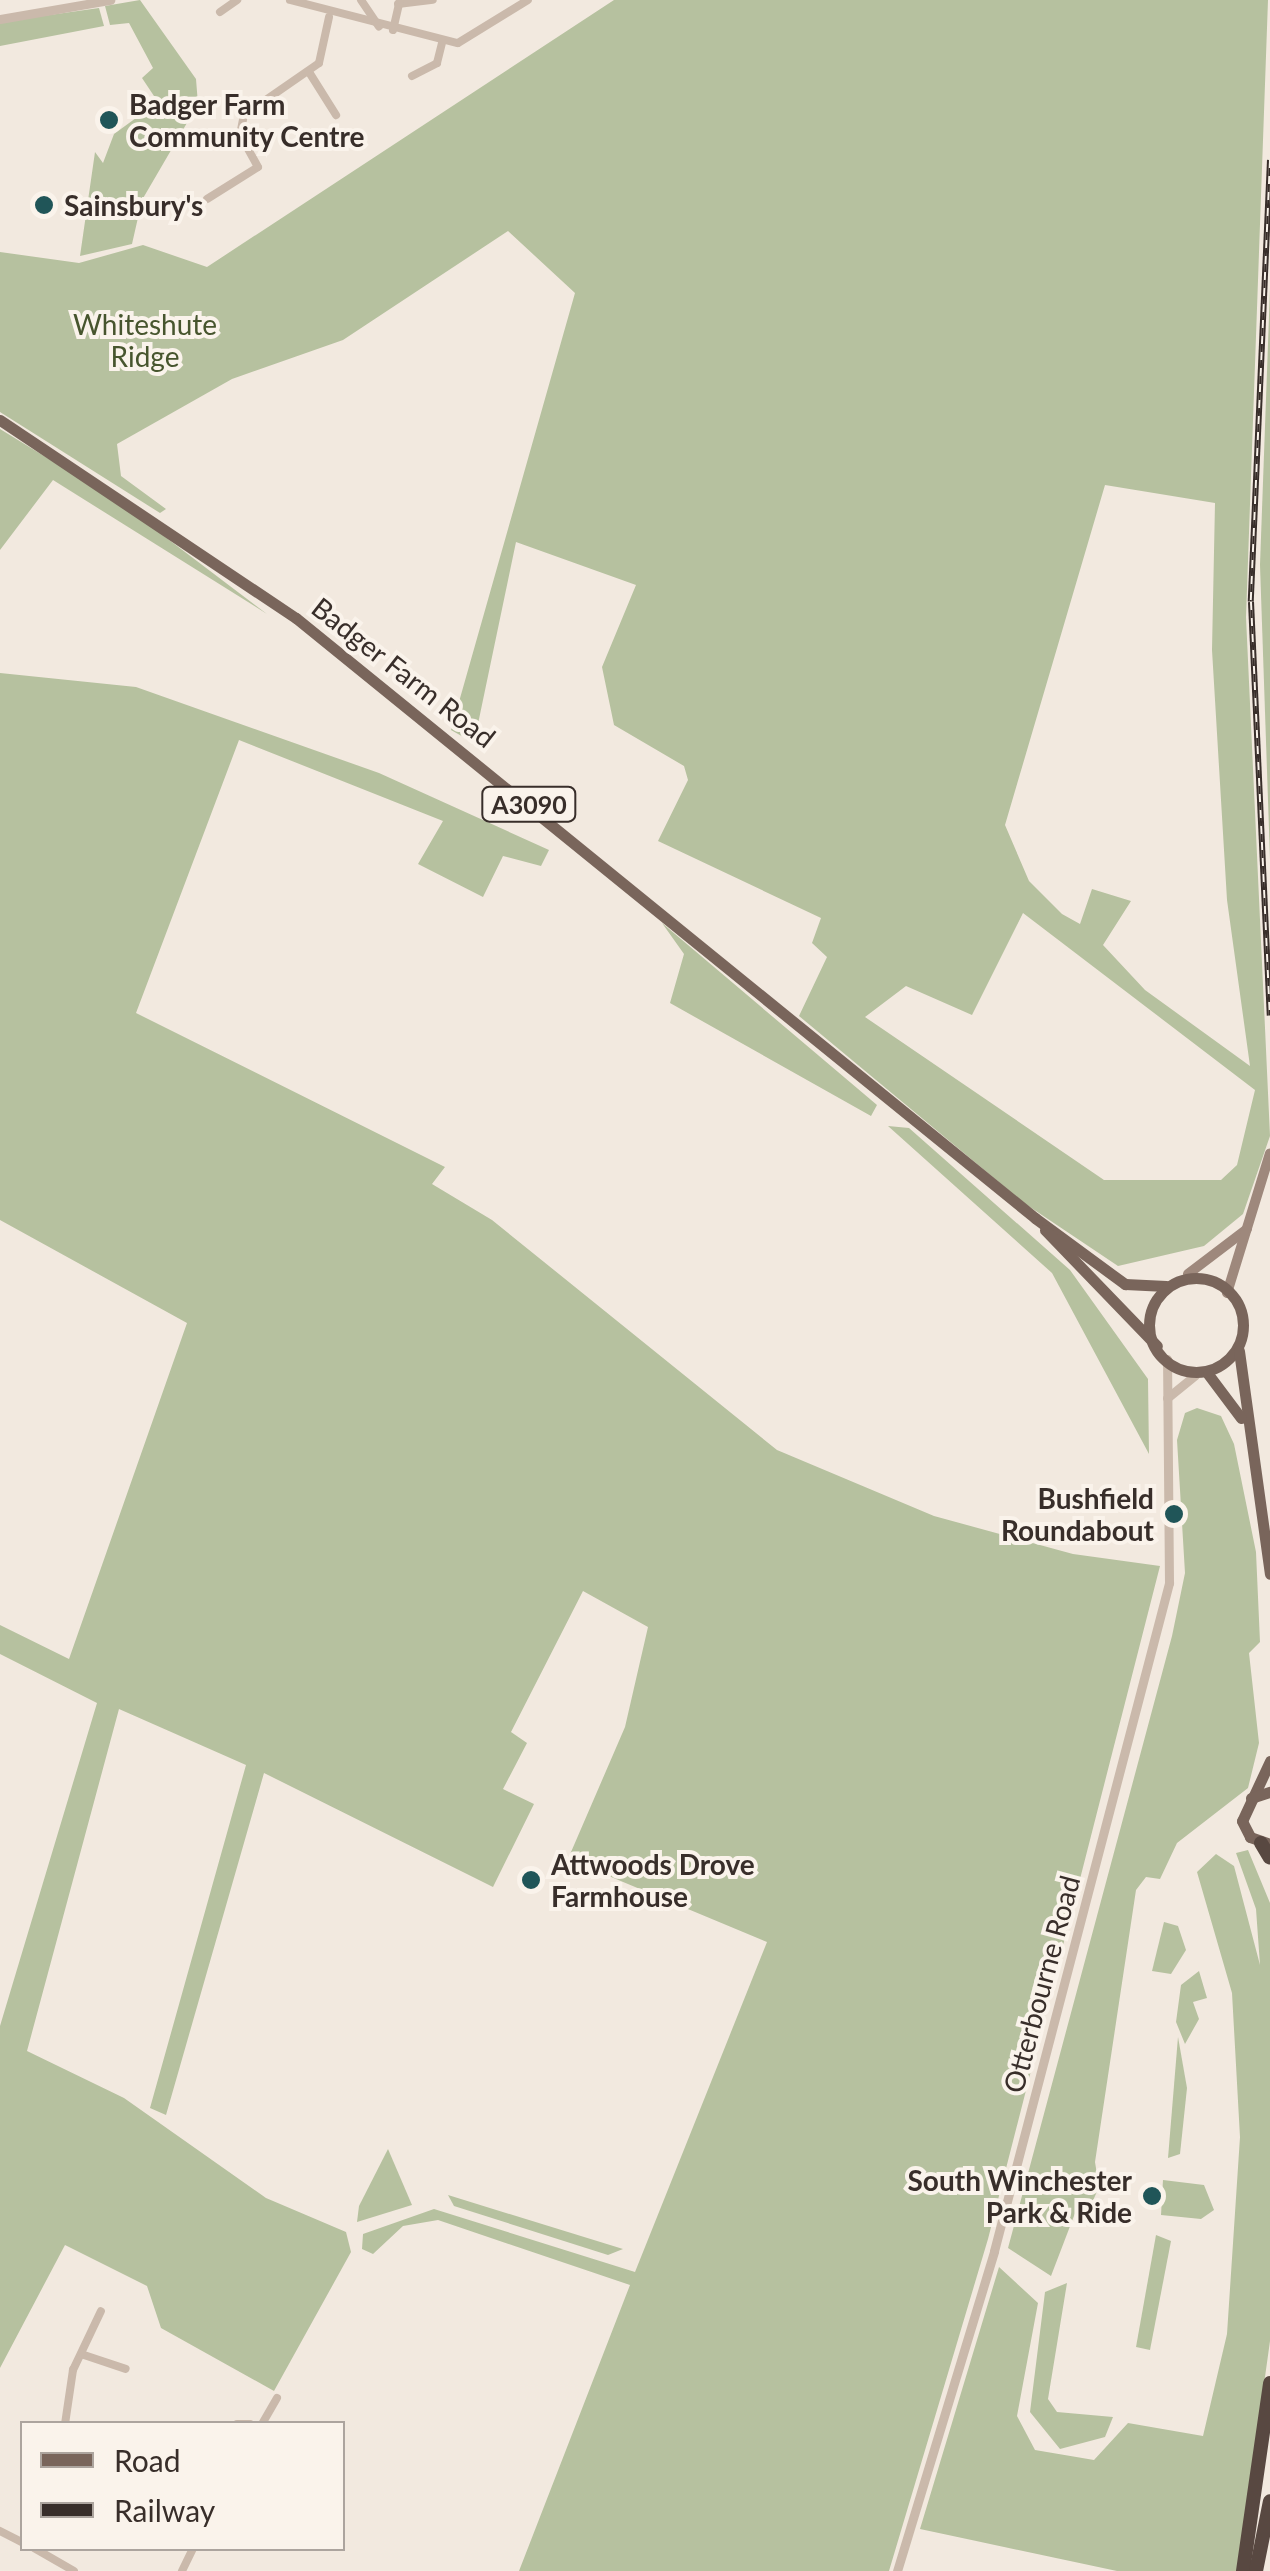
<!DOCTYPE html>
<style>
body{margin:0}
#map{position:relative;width:1270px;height:2571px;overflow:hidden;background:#f2e9df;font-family:Lato,sans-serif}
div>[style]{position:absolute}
.green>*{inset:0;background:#b6c19f}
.minor>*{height:8px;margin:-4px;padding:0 4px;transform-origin:4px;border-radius:4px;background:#cab9ab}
.tertiary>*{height:9px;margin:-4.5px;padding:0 4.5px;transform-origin:4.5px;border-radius:4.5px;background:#cab9ab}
.secondary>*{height:10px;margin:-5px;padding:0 5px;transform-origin:5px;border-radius:5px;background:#9e887c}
.primary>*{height:11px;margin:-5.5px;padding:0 5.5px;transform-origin:5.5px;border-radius:5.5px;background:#79655b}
.primary>.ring{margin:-5.5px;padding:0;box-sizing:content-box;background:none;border:11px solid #79655b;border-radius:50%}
.motorway>*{height:14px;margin:-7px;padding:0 7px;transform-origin:7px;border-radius:7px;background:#584841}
.rail>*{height:6px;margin-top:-3px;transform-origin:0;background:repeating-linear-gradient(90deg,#faf3eb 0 8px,#382e2a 0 16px);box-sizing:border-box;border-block:2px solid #382e2a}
.dots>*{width:28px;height:28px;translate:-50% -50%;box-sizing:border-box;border:5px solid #faf3eb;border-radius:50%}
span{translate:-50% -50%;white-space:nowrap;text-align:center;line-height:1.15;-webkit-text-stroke:8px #faf3eb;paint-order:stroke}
.shield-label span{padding:2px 8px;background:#faf3eb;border:2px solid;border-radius:8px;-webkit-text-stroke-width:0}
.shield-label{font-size:25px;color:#382e2a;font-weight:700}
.poi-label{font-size:28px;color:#382e2a;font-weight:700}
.left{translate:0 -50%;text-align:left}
.right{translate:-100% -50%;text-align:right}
.park-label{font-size:28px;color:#47552e}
.street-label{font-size:28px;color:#382e2a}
.legend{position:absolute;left:20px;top:2421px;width:325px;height:130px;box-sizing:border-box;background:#faf3eb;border:2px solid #aca49e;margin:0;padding:12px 18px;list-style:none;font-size:30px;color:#382e2a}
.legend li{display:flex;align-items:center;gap:20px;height:50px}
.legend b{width:50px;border:2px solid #aca49e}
</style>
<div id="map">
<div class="green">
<div style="clip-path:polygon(140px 0,196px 79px,198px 104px,142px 200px,132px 244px,80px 256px,95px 152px,103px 163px,114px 134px,158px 102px,142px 78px,153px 68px,129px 23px,110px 25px,105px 6px)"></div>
<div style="clip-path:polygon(evenodd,614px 0,1268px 0,1246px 617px,1270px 1136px,1243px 1214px,1204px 1246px,1118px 1266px,1024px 1203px,799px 1016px,827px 957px,812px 943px,821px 918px,658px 841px,688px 780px,684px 766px,614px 725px,602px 667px,636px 585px,516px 542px,474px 743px,451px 730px,575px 293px,508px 231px,343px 340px,232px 379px,117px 444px,121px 476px,166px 509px,160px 513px,0 412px,0 252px,79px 263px,143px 245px,207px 267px,614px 0,1105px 485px,1215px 503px,1212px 650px,1227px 900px,1250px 1066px,1145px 990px,1103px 945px,1131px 901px,1092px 889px,1080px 924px,1062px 914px,1029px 881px,1005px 825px,1105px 485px,614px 0,1023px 913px,1255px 1090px,1237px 1165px,1221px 1180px,1104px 1180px,865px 1017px,906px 986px,972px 1015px,1023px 913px)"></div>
<div style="clip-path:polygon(99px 8px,104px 26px,0 46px,0 22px)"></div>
<div style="clip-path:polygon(1270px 288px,1270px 859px,1260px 565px)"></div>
<div style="clip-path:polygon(0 429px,119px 502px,267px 614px,53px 480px,0 550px)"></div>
<div style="clip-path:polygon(0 673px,136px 687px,379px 773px,549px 850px,541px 866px,503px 856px,483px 897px,418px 864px,443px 821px,239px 740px,136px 1013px,445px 1167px,432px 1184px,492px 1220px,777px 1450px,934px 1516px,1073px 1554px,1160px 1566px,988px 2239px,889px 2571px,519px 2571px,630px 2285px,438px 2220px,403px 2226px,373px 2254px,362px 2249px,363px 2234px,434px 2209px,635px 2272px,767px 1942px,568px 1859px,625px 1727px,648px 1627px,583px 1591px,511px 1732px,527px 1743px,503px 1789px,534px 1804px,493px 1887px,264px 1773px,166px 2115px,150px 2108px,246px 1765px,119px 1709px,27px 2051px,124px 2098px,266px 2198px,346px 2232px,351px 2252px,274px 2391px,161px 2328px,147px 2286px,65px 2245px,0 2368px,0 2026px,97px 1703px,0 1654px,0 1625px,69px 1659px,187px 1323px,0 1220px)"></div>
<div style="clip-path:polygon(662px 923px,877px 1105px,871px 1116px,670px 1003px,684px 954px)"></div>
<div style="clip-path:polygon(888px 1126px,909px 1128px,1070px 1270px,1148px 1379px,1149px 1454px,1052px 1273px)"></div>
<div style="clip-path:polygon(1197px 1408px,1221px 1416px,1234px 1444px,1256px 1552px,1260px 1642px,1249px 1653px,1259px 1743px,1248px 1788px,1177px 1843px,1160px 1879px,1146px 1877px,1136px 1890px,1095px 2162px,1099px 2187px,1091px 2205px,1077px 2208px,1051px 2276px,1008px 2248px,1172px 1636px,1185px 1573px,1177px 1440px,1185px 1413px)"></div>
<div style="clip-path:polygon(1248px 1850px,1270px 1903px,1270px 2341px,1238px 2571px,1117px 2571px,920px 2529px,999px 2267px,1038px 2303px,1017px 2416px,1035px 2450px,1094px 2460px,1128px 2423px,1203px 2436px,1227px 2334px,1240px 2137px,1232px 1993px,1197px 1872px,1216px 1854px,1234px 1866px,1260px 1965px,1256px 1909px,1236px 1853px)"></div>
<div style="clip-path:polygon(1164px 1922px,1178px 1926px,1186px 1950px,1171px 1974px,1152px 1971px)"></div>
<div style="clip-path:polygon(1199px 1971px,1207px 1998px,1193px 2002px,1199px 2019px,1185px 2044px,1176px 2022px,1181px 1985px)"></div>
<div style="clip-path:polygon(1178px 2037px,1187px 2088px,1180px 2154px,1168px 2158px)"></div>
<div style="clip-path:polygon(388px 2149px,412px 2205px,357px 2222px,359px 2206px)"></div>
<div style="clip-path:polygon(1163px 2180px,1204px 2185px,1214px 2210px,1201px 2219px,1161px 2215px)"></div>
<div style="clip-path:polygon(448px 2195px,623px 2249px,608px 2255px,454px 2206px)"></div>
<div style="clip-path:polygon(1156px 2235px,1171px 2241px,1150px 2350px,1136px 2347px)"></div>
<div style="clip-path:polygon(1067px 2283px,1048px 2399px,1057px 2412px,1113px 2417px,1105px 2437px,1060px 2449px,1030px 2412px,1045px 2292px)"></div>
</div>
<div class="minor">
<div style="left:290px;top:0;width:173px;rotate:14.4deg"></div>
<div style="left:458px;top:43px;width:82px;rotate:-31.6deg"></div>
<div style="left:361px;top:0;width:32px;rotate:56deg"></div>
<div style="left:398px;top:4px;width:35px;rotate:-7deg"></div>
<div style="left:220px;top:12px;width:21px;rotate:-35deg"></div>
<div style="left:393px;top:30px;width:31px;rotate:-77deg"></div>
<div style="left:309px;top:72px;width:51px;rotate:57.9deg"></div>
<div style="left:412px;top:76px;width:28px;rotate:-27deg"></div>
<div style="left:437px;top:63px;width:21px;rotate:-76deg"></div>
<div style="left:207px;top:199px;width:60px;rotate:-32.1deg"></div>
<div style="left:258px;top:167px;width:37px;rotate:-119deg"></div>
<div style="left:240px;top:135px;width:20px;rotate:-79deg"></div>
<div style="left:244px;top:115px;width:91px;rotate:-34.7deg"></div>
<div style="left:319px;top:63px;width:47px;rotate:-77.7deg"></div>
<div style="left:81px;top:2354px;width:47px;rotate:18.4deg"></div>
<div style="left:65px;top:2424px;width:55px;rotate:-81.6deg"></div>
<div style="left:73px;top:2370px;width:65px;rotate:-64.6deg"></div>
<div style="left:237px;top:2424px;width:13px"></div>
<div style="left:262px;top:2424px;width:30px;rotate:-60deg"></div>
<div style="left:0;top:2531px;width:25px;rotate:27deg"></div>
<div style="left:34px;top:2548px;width:46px;rotate:29.9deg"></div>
<div style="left:182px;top:2571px;width:25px;rotate:-64deg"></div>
</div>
<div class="tertiary">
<div style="left:0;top:19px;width:112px;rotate:-9.8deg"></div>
<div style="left:1167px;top:1398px;width:36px;rotate:-39deg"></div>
<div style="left:897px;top:2571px;width:334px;rotate:-73.1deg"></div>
<div style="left:994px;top:2251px;width:691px;rotate:-75.32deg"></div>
<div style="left:1169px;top:1583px;width:224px;rotate:-90.5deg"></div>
</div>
<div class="secondary">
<div style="left:1188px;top:1274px;width:74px;rotate:-37.3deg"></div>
<div style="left:1227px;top:1293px;width:146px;rotate:-72.9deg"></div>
</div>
<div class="primary">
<div style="left:0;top:420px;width:356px;rotate:33.8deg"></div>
<div style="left:296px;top:618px;width:952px;rotate:39.07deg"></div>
<div style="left:1035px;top:1218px;width:112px;rotate:36.3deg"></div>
<div style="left:1125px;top:1284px;width:41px;rotate:2.8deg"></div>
<div style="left:1045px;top:1230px;width:161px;rotate:46deg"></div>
<div class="ring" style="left:1149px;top:1278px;width:83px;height:83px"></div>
<div style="left:1239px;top:1351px;width:225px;rotate:82.1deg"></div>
<div style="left:1208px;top:1374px;width:55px;rotate:53.1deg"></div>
<div style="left:1270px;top:1761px;width:66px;rotate:115deg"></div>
<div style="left:1242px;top:1821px;width:18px;rotate:63deg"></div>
<div style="left:1250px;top:1837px;width:21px;rotate:19deg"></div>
<div style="left:1251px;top:1798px;width:20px;rotate:-18deg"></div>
</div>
<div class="motorway">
<div style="left:1261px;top:1843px;width:17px;rotate:59deg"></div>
<div style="left:1243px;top:2571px;width:190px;rotate:-81.8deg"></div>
<div style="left:1256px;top:2571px;width:71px;rotate:-78.7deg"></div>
</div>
<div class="rail">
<div style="left:1270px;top:160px;width:442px;rotate:92.5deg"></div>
<div style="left:1251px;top:602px;width:414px;rotate:87.4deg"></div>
</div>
<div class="dots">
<div style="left:109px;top:120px;background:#205558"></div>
<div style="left:44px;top:205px;background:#205558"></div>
<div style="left:1174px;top:1514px;background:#205558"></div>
<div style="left:531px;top:1880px;background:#205558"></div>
<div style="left:1152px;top:2196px;background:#205558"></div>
</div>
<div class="shield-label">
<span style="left:529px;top:804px">A3090</span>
</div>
<div class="poi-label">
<span class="left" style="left:129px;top:120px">Badger Farm<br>Community Centre</span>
<span class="left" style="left:64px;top:205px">Sainsbury's</span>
<span class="right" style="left:1154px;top:1514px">Bushfield<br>Roundabout</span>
<span class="left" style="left:551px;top:1880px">Attwoods Drove<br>Farmhouse</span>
<span class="right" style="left:1132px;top:2196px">South Winchester<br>Park &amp; Ride</span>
</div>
<div class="park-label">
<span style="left:145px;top:340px">Whiteshute<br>Ridge</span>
</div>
<div class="street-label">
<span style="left:404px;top:672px;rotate:38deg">Badger Farm Road</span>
<span style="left:1041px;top:1984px;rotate:-75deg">Otterbourne Road</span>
</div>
<ul class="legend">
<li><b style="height:12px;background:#79655b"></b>Road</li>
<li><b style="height:12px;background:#382e2a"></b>Railway</li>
</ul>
</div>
